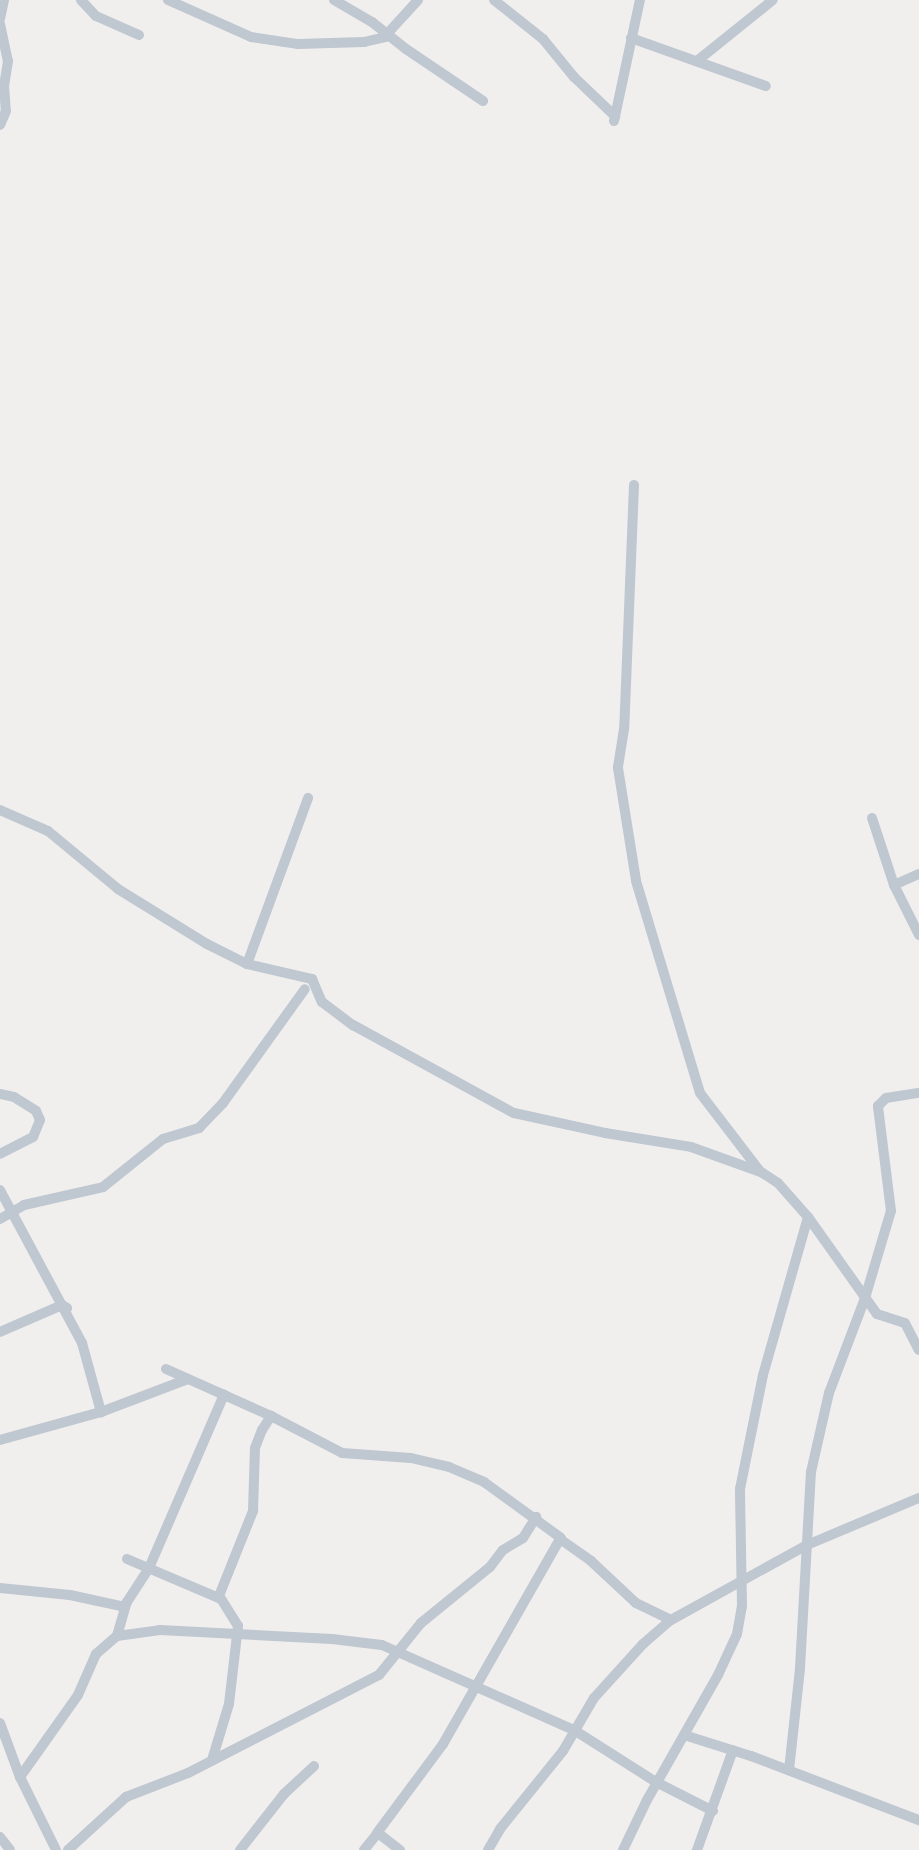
<!DOCTYPE html>
<style>
body{margin:0}
#map{position:relative;width:919px;height:1850px;overflow:hidden;background:#f1efee;font-family:"Roboto Condensed",sans-serif}
div>[style]{position:absolute}
.minor>*{height:10px;margin:-5px;padding:0 5px;transform-origin:5px;border-radius:5px;background:#bfc7d0}
span{translate:-50% -50%;white-space:nowrap;text-align:center;line-height:1.15;-webkit-text-stroke:4px #fff;paint-order:stroke}
</style>
<div id="map">
<div class="minor">
<div style="left:81px;top:0;width:22px;rotate:47deg"></div>
<div style="left:96px;top:16px;width:47px;rotate:23.8deg"></div>
<div style="left:168px;top:0;width:91px;rotate:24deg"></div>
<div style="left:251px;top:37px;width:48px;rotate:8.5deg"></div>
<div style="left:298px;top:44px;width:66px;rotate:-1.7deg"></div>
<div style="left:364px;top:42px;width:26px;rotate:-13deg"></div>
<div style="left:334px;top:0;width:44px;rotate:30.1deg"></div>
<div style="left:372px;top:22px;width:43px;rotate:38.5deg"></div>
<div style="left:406px;top:49px;width:93px;rotate:34deg"></div>
<div style="left:494px;top:0;width:63px;rotate:38.5deg"></div>
<div style="left:543px;top:39px;width:49px;rotate:50.8deg"></div>
<div style="left:574px;top:77px;width:57px;rotate:43.6deg"></div>
<div style="left:0;top:19px;width:19px;rotate:-78deg"></div>
<div style="left:0;top:24px;width:38px;rotate:78deg"></div>
<div style="left:8px;top:61px;width:24px;rotate:99deg"></div>
<div style="left:4px;top:85px;width:26px;rotate:86deg"></div>
<div style="left:6px;top:111px;width:15px;rotate:113deg"></div>
<div style="left:387px;top:34px;width:46px;rotate:-47.6deg"></div>
<div style="left:631px;top:38px;width:143px;rotate:19.6deg"></div>
<div style="left:697px;top:61px;width:97px;rotate:-38.8deg"></div>
<div style="left:614px;top:121px;width:124px;rotate:-77.9deg"></div>
<div style="left:634px;top:485px;width:244px;rotate:92.3deg"></div>
<div style="left:624px;top:729px;width:39px;rotate:99deg"></div>
<div style="left:618px;top:768px;width:114px;rotate:80.9deg"></div>
<div style="left:636px;top:881px;width:221px;rotate:73.2deg"></div>
<div style="left:700px;top:1093px;width:97px;rotate:52.5deg"></div>
<div style="left:0;top:810px;width:52px;rotate:23.6deg"></div>
<div style="left:48px;top:831px;width:91px;rotate:39.6deg"></div>
<div style="left:118px;top:889px;width:105px;rotate:31.7deg"></div>
<div style="left:207px;top:944px;width:45px;rotate:26.6deg"></div>
<div style="left:247px;top:964px;width:67px;rotate:13deg"></div>
<div style="left:312px;top:979px;width:25px;rotate:67deg"></div>
<div style="left:322px;top:1002px;width:39px;rotate:37deg"></div>
<div style="left:353px;top:1025px;width:183px;rotate:28.7deg"></div>
<div style="left:514px;top:1113px;width:93px;rotate:12.4deg"></div>
<div style="left:605px;top:1133px;width:87px;rotate:9.2deg"></div>
<div style="left:691px;top:1147px;width:74px;rotate:19.7deg"></div>
<div style="left:761px;top:1172px;width:20px;rotate:33deg"></div>
<div style="left:778px;top:1183px;width:45px;rotate:48.6deg"></div>
<div style="left:808px;top:1217px;width:119px;rotate:54.6deg"></div>
<div style="left:877px;top:1314px;width:29px;rotate:18deg"></div>
<div style="left:905px;top:1323px;width:30px;rotate:63deg"></div>
<div style="left:872px;top:818px;width:71px;rotate:71.8deg"></div>
<div style="left:894px;top:885px;width:56px;rotate:63.4deg"></div>
<div style="left:894px;top:885px;width:27px;rotate:-24deg"></div>
<div style="left:247px;top:964px;width:177px;rotate:-69.8deg"></div>
<div style="left:0;top:1094px;width:14px;rotate:12deg"></div>
<div style="left:14px;top:1097px;width:26px;rotate:32deg"></div>
<div style="left:36px;top:1111px;width:10px;rotate:66deg"></div>
<div style="left:40px;top:1120px;width:18px;rotate:112deg"></div>
<div style="left:33px;top:1137px;width:37px;rotate:153deg"></div>
<div style="left:0;top:1190px;width:174px;rotate:61.8deg"></div>
<div style="left:82px;top:1343px;width:72px;rotate:74.6deg"></div>
<div style="left:0;top:1219px;width:28px;rotate:-30deg"></div>
<div style="left:24px;top:1205px;width:81px;rotate:-12.8deg"></div>
<div style="left:103px;top:1187px;width:77px;rotate:-38.7deg"></div>
<div style="left:163px;top:1139px;width:38px;rotate:-17deg"></div>
<div style="left:199px;top:1128px;width:35px;rotate:-46deg"></div>
<div style="left:223px;top:1103px;width:140px;rotate:-54.3deg"></div>
<div style="left:0;top:1332px;width:68px;rotate:-23.5deg"></div>
<div style="left:62px;top:1305px;width:6px;rotate:31deg"></div>
<div style="left:166px;top:1369px;width:115px;rotate:24.1deg"></div>
<div style="left:271px;top:1416px;width:80px;rotate:27.5deg"></div>
<div style="left:342px;top:1453px;width:69px;rotate:4.1deg"></div>
<div style="left:411px;top:1458px;width:39px;rotate:13deg"></div>
<div style="left:449px;top:1467px;width:38px;rotate:23deg"></div>
<div style="left:484px;top:1482px;width:95px;rotate:36deg"></div>
<div style="left:0;top:1440px;width:105px;rotate:-15.5deg"></div>
<div style="left:101px;top:1412px;width:93px;rotate:-20.8deg"></div>
<div style="left:127px;top:1559px;width:100px;rotate:23deg"></div>
<div style="left:0;top:1588px;width:70px;rotate:5.7deg"></div>
<div style="left:70px;top:1595px;width:56px;rotate:12.3deg"></div>
<div style="left:117px;top:1636px;width:35px;rotate:-74deg"></div>
<div style="left:127px;top:1602px;width:40px;rotate:-57.1deg"></div>
<div style="left:149px;top:1568px;width:189px;rotate:-66.6deg"></div>
<div style="left:0;top:1723px;width:58px;rotate:69.7deg"></div>
<div style="left:20px;top:1777px;width:81px;rotate:63.7deg"></div>
<div style="left:684px;top:1735px;width:70px;rotate:17.4deg"></div>
<div style="left:751px;top:1756px;width:180px;rotate:20.9deg"></div>
<div style="left:212px;top:1760px;width:59px;rotate:-73.1deg"></div>
<div style="left:229px;top:1704px;width:79px;rotate:-83.4deg"></div>
<div style="left:238px;top:1626px;width:36px;rotate:-122deg"></div>
<div style="left:219px;top:1596px;width:92px;rotate:-68.2deg"></div>
<div style="left:253px;top:1511px;width:63px;rotate:-88.2deg"></div>
<div style="left:255px;top:1448px;width:19px;rotate:-69deg"></div>
<div style="left:262px;top:1430px;width:17px;rotate:-57deg"></div>
<div style="left:789px;top:1770px;width:103px;rotate:-83.8deg"></div>
<div style="left:800px;top:1668px;width:196px;rotate:-86.8deg"></div>
<div style="left:811px;top:1472px;width:81px;rotate:-77.2deg"></div>
<div style="left:829px;top:1393px;width:102px;rotate:-69.2deg"></div>
<div style="left:865px;top:1298px;width:91px;rotate:-73.4deg"></div>
<div style="left:891px;top:1211px;width:106px;rotate:-97.1deg"></div>
<div style="left:878px;top:1106px;width:11px;rotate:-45deg"></div>
<div style="left:886px;top:1098px;width:33px;rotate:-9deg"></div>
<div style="left:20px;top:1777px;width:100px;rotate:-54.7deg"></div>
<div style="left:78px;top:1695px;width:45px;rotate:-66.3deg"></div>
<div style="left:96px;top:1654px;width:28px;rotate:-41deg"></div>
<div style="left:117px;top:1636px;width:43px;rotate:-7.9deg"></div>
<div style="left:160px;top:1630px;width:172px;rotate:3deg"></div>
<div style="left:332px;top:1639px;width:50px;rotate:6.8deg"></div>
<div style="left:382px;top:1645px;width:210px;rotate:23.9deg"></div>
<div style="left:574px;top:1730px;width:97px;rotate:32.4deg"></div>
<div style="left:656px;top:1782px;width:64px;rotate:27deg"></div>
<div style="left:377px;top:1833px;width:111px;rotate:-53.4deg"></div>
<div style="left:443px;top:1744px;width:236px;rotate:-60.3deg"></div>
<div style="left:560px;top:1539px;width:38px;rotate:35deg"></div>
<div style="left:591px;top:1561px;width:62px;rotate:43deg"></div>
<div style="left:636px;top:1603px;width:39px;rotate:26deg"></div>
<div style="left:0;top:1837px;width:16px;rotate:52deg"></div>
<div style="left:68px;top:1850px;width:79px;rotate:-42.4deg"></div>
<div style="left:126px;top:1797px;width:66px;rotate:-21.2deg"></div>
<div style="left:188px;top:1773px;width:215px;rotate:-27.2deg"></div>
<div style="left:379px;top:1675px;width:67px;rotate:-51.1deg"></div>
<div style="left:421px;top:1623px;width:89px;rotate:-39.1deg"></div>
<div style="left:490px;top:1567px;width:21px;rotate:-53deg"></div>
<div style="left:503px;top:1550px;width:23px;rotate:-31deg"></div>
<div style="left:523px;top:1538px;width:25px;rotate:-58deg"></div>
<div style="left:240px;top:1850px;width:71px;rotate:-51.8deg"></div>
<div style="left:284px;top:1794px;width:41px;rotate:-43deg"></div>
<div style="left:364px;top:1850px;width:22px;rotate:-51deg"></div>
<div style="left:378px;top:1833px;width:28px;rotate:38deg"></div>
<div style="left:488px;top:1850px;width:24px;rotate:-60deg"></div>
<div style="left:500px;top:1829px;width:100px;rotate:-51.1deg"></div>
<div style="left:563px;top:1751px;width:61px;rotate:-59.7deg"></div>
<div style="left:594px;top:1698px;width:73px;rotate:-47.8deg"></div>
<div style="left:643px;top:1644px;width:37px;rotate:-41deg"></div>
<div style="left:671px;top:1620px;width:155px;rotate:-28.9deg"></div>
<div style="left:807px;top:1545px;width:121px;rotate:-22.8deg"></div>
<div style="left:623px;top:1850px;width:55px;rotate:-64.4deg"></div>
<div style="left:647px;top:1800px;width:144px;rotate:-60.4deg"></div>
<div style="left:718px;top:1675px;width:45px;rotate:-65.1deg"></div>
<div style="left:737px;top:1634px;width:27px;rotate:-80deg"></div>
<div style="left:742px;top:1607px;width:118px;rotate:-91deg"></div>
<div style="left:740px;top:1489px;width:116px;rotate:-78.6deg"></div>
<div style="left:763px;top:1375px;width:164px;rotate:-74.1deg"></div>
<div style="left:697px;top:1850px;width:106px;rotate:-70.2deg"></div>
</div>
</div>
